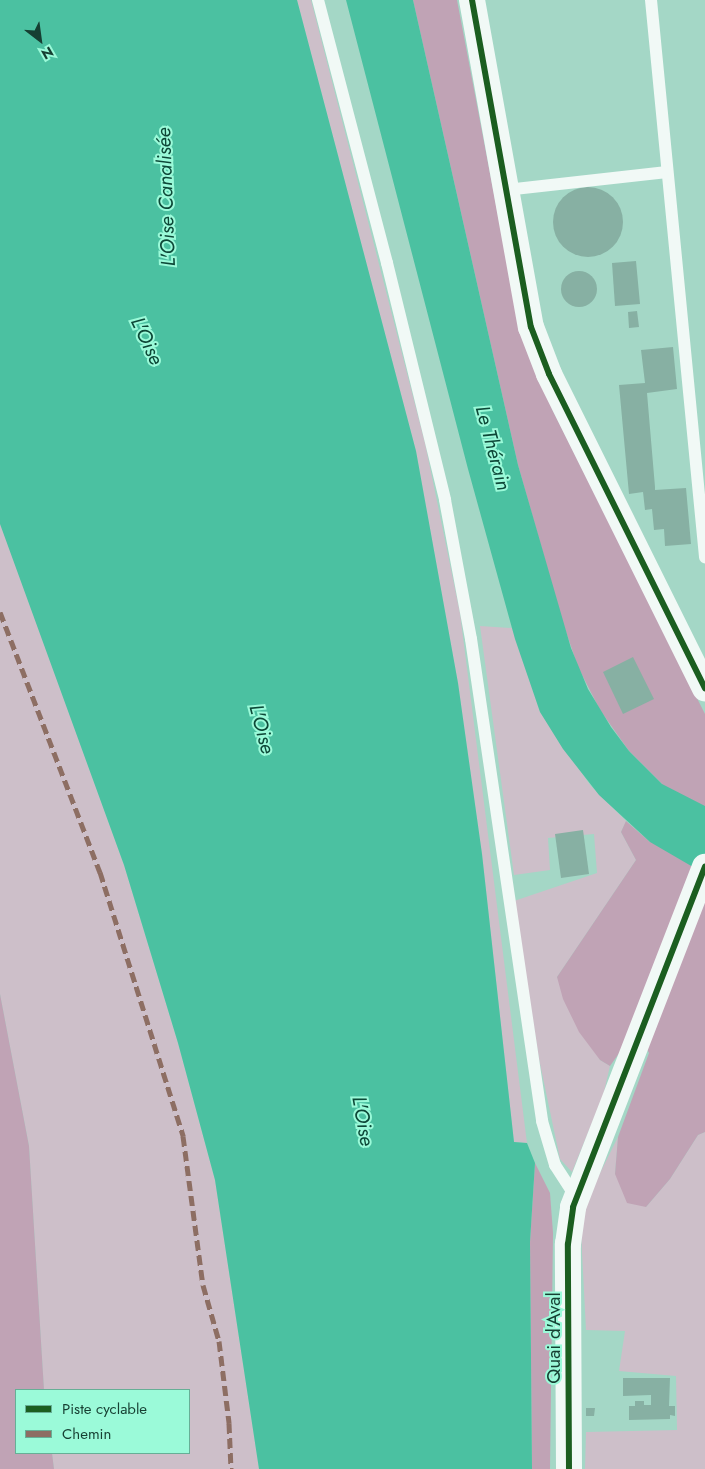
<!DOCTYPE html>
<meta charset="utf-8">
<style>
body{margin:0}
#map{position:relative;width:705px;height:1469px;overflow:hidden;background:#a4d7c6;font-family:Jost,sans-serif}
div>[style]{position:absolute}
.green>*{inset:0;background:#cdbfc9}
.forest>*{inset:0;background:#c0a3b5}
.water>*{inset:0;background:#4bc1a1}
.building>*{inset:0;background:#87b0a3}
.round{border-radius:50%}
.lane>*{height:12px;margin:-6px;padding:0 6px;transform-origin:6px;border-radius:6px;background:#f1f9f6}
.street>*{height:26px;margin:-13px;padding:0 13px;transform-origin:13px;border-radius:13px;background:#f1f9f6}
.quiet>*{height:5px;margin-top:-2.5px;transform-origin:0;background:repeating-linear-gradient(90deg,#8d6e63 0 10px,transparent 0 15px)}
.cycleway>*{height:6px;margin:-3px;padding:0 3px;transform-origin:3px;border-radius:3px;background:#1b5e20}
span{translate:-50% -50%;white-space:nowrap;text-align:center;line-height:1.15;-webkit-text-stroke:4px #9bfad9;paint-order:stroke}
.street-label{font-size:19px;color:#163f32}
.water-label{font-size:20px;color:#0d4737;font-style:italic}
.legend{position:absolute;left:15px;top:1389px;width:175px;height:65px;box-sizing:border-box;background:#9bfad9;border:1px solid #66af96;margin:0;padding:6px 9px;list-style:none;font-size:15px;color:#163f32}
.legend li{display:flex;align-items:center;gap:10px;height:25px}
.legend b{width:25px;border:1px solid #66af96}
.north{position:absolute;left:15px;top:15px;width:50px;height:50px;-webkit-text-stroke:4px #9bfad9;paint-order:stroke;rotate:150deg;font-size:14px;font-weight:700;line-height:20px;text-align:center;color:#163f32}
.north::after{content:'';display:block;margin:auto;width:18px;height:22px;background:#163f32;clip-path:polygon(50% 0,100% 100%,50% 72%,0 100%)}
</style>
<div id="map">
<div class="green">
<div style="clip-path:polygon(297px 0,311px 0,425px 443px,460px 613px,527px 1143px,514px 1142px,482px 854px,458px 683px,416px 451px)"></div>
<div style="clip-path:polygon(0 522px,124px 865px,178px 1043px,215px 1180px,259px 1469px,54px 1469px,52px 1453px,189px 1453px,189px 1390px,44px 1390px,29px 1146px,0 994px)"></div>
<div style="clip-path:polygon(480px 626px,512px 628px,540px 712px,590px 785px,626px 821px,621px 832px,636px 860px,557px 977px,600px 1060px,610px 1066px,603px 1096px,572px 1172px,560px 1159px,539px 1059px,514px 901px,597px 873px,594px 834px,548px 838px,550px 870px,514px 875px)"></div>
<div style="clip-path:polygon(705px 1132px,705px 1469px,585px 1469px,586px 1432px,677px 1430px,676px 1376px,619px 1371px,625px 1331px,586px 1330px,580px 1213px,618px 1137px,615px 1174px,646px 1207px,670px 1179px,698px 1135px)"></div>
</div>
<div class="forest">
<div style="clip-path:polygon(413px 0,457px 0,511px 284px,552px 409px,705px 714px,705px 1132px,698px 1135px,670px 1179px,646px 1207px,627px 1203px,615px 1174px,618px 1137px,649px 1053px,644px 1044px,627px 1042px,610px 1066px,600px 1060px,579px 1032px,563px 999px,557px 977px,636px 860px,621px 832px,626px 821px,650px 842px,662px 784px,629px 751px,600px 710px,578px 667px,562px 620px,518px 465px)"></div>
<div style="clip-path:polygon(0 994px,29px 1146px,44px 1390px,16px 1390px,16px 1453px,52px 1453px,54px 1469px,0 1469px)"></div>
<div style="clip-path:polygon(535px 1163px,550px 1193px,553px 1233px,550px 1469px,532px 1469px,530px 1242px)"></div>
</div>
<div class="water">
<div style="clip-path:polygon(0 0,297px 0,416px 451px,458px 683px,482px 854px,514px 1142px,527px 1143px,535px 1163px,530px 1242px,532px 1469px,259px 1469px,215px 1180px,178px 1043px,124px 865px,0 524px)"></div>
<div style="clip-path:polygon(346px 0,413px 0,518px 465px,571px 648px,588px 689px,611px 727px,629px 751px,662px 784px,705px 806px,705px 874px,650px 842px,599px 795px,563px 749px,540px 712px,515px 639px,468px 469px)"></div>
</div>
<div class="building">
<div class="round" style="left:553px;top:187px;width:70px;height:70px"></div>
<div style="clip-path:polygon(636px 261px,640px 304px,615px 306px,612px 263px)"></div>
<div class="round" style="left:561px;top:271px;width:36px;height:36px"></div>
<div style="clip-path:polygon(637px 311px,639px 327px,629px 328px,628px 312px)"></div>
<div style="clip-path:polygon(673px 347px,677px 389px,647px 393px,655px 487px,655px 490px,686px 488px,691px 544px,665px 546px,664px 529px,654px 530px,652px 509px,645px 510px,643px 492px,629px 494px,619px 385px,645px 383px,641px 350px)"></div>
<div style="clip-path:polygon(633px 657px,654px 699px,623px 714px,603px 672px)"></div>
<div style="clip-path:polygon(583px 830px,589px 874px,561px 878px,555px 834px)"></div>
<div style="clip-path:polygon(623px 1378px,670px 1378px,669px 1406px,675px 1406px,675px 1416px,670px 1415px,670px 1419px,629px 1420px,629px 1406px,635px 1406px,635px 1401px,644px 1401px,644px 1405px,651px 1405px,651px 1395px,623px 1396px)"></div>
<div style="clip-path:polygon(586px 1408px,595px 1408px,594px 1416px,586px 1416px)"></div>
</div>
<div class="lane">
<div style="left:318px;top:0;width:272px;rotate:75.3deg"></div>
<div style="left:387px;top:263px;width:244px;rotate:76.2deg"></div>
<div style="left:445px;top:500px;width:141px;rotate:79.4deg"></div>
<div style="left:471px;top:639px;width:487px;rotate:81.6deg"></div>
<div style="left:542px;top:1121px;width:46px;rotate:73.5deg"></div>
<div style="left:555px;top:1165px;width:38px;rotate:57deg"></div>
<div style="left:651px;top:0;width:560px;rotate:84.46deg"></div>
<div style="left:506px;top:190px;width:162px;rotate:-6.4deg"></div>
</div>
<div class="street">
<div style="left:472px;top:0;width:332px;rotate:79.8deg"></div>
<div style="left:531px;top:327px;width:50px;rotate:69deg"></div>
<div style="left:549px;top:374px;width:351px;rotate:63.6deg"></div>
<div style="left:569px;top:1469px;width:225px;rotate:-90.3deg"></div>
<div style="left:568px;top:1244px;width:37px;rotate:-82deg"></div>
<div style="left:573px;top:1207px;width:365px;rotate:-68.8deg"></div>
</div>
<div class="quiet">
<div style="left:0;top:612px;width:279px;rotate:69deg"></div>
<div style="left:100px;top:872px;width:277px;rotate:72.5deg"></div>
<div style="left:183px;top:1136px;width:150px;rotate:82.4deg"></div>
<div style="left:203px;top:1285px;width:58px;rotate:74.1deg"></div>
<div style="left:219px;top:1341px;width:83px;rotate:83deg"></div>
<div style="left:229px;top:1423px;width:46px;rotate:87.5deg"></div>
</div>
<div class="cycleway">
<div style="left:472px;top:0;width:332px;rotate:79.8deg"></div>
<div style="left:531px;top:327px;width:50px;rotate:69deg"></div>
<div style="left:549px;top:374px;width:351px;rotate:63.6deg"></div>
<div style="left:569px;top:1469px;width:225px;rotate:-90.3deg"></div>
<div style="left:568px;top:1244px;width:37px;rotate:-82deg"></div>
<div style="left:573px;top:1207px;width:365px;rotate:-68.8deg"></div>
</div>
<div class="street-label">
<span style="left:554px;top:1338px;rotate:-90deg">Quai d'Aval</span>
</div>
<div class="water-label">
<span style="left:166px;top:197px;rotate:-92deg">L'Oise Canalisée</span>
<span style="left:147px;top:341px;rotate:65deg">L'Oise</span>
<span style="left:493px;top:448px;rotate:75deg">Le Thérain</span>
<span style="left:262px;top:729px;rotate:75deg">L'Oise</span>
<span style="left:363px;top:1121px;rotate:80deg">L'Oise</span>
</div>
<ul class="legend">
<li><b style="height:6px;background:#1b5e20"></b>Piste cyclable</li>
<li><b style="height:6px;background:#8d6e63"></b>Chemin</li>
</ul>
<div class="north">N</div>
</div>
